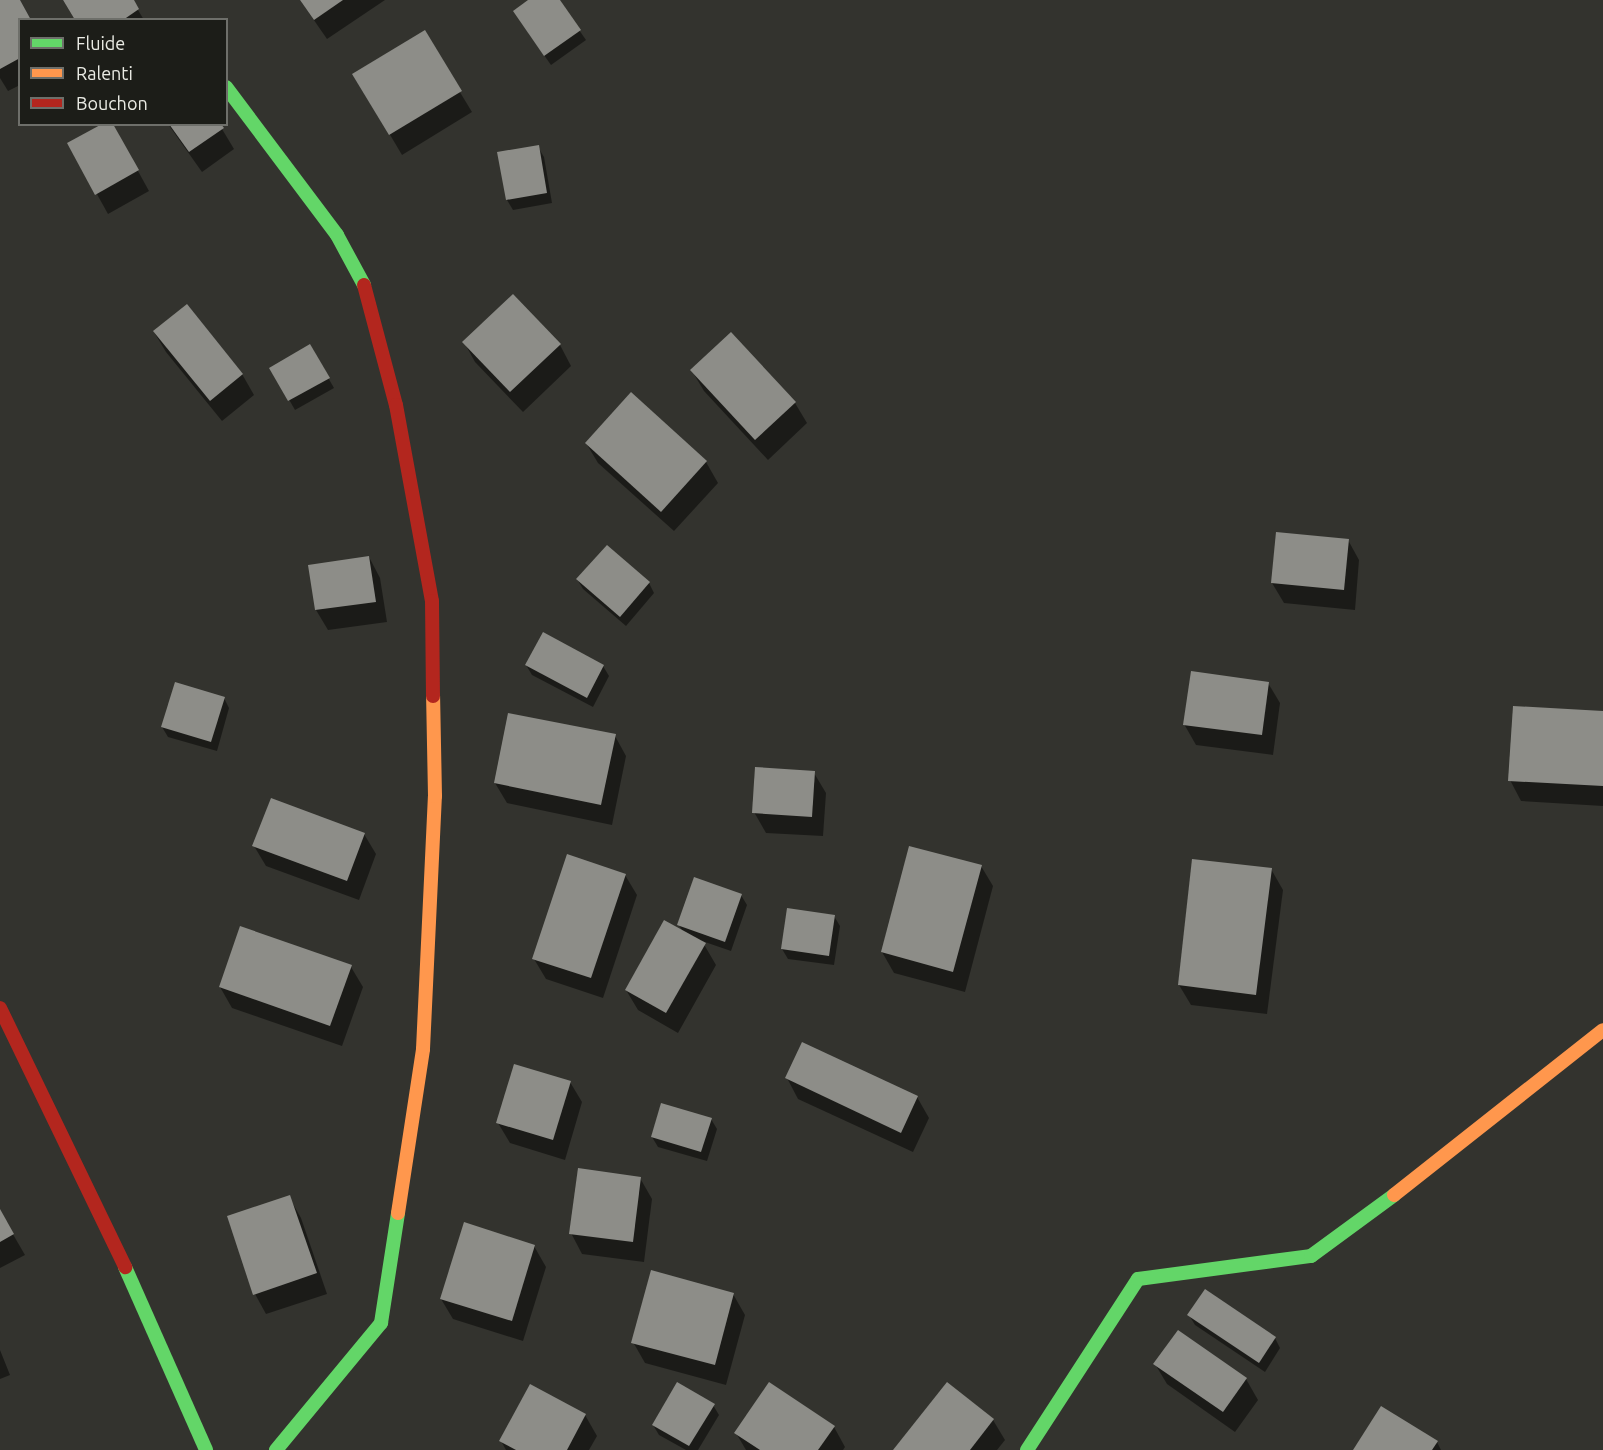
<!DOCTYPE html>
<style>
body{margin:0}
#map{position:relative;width:1603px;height:1450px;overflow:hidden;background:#33332e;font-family:Ubuntu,sans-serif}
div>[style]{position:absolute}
.shadow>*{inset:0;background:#0007}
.building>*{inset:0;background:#8d8d88}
.fast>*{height:14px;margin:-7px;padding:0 7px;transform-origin:7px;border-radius:7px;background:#63d668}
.slow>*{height:14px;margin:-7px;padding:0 7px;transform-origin:7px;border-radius:7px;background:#ff974d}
.jam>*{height:14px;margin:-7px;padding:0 7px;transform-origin:7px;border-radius:7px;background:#b3261e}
span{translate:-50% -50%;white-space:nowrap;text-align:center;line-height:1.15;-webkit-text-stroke:6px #1c1d18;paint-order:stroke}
.legend{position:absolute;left:18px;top:18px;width:210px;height:108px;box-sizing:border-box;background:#1c1d18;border:2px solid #6e6f6a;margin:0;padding:8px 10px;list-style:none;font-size:18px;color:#eaebe4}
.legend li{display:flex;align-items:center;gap:12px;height:30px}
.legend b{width:30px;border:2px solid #6e6f6a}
</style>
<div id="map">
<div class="shadow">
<div style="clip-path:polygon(0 0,18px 0,20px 85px,8px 91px,0 78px)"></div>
<div style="clip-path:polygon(63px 0,132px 0,144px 20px,75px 20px)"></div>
<div style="clip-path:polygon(300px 0,385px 0,327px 39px)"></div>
<div style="clip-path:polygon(531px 0,558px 0,586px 40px,551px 65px,520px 21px)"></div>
<div style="clip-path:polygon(424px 33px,472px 112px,402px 155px,354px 74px)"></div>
<div style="clip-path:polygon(112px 124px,149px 191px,108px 214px,69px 144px)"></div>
<div style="clip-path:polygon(168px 124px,219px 124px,234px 149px,202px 172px)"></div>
<div style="clip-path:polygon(538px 147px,544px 157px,552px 203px,513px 210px,507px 200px,499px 154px)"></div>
<div style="clip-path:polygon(154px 332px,242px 374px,254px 395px,222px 421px,166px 352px)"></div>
<div style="clip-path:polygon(731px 334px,795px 403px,807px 423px,768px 460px,704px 391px,692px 371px)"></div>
<div style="clip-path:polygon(464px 342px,560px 345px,571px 366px,523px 412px,475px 362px)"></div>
<div style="clip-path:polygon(310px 346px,334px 388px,295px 410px,271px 368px)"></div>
<div style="clip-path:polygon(631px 394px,706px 462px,718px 483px,674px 531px,598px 463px,586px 443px)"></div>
<div style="clip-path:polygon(1348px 540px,1359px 560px,1355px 610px,1284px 603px,1272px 583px)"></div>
<div style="clip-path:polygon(607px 547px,649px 583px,654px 593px,626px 626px,583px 589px,577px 579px)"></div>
<div style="clip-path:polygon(369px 557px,380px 578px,387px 622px,328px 630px,316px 610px)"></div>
<div style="clip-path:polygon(526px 665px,603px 666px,609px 676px,593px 707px,532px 675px)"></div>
<div style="clip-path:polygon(1268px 683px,1280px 703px,1273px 755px,1196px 745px,1184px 724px)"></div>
<div style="clip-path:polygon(224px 698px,229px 708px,217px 751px,168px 737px,162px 727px)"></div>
<div style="clip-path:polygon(1603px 713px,1603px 806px,1521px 801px,1510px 780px)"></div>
<div style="clip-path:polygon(615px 736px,626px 756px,612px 825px,507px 803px,495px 783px)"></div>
<div style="clip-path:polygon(814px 773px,826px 793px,823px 836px,766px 833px,754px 812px)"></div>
<div style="clip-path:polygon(364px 834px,376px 854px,359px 900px,266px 866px,254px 846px)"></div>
<div style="clip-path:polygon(981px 866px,993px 886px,965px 992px,894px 973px,882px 952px)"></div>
<div style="clip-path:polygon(1271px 869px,1283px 890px,1267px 1014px,1191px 1005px,1179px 985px)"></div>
<div style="clip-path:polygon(625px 875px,637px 895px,603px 998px,546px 979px,534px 959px)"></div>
<div style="clip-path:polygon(741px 895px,747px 905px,731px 951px,702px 941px,716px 965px,678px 1033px,638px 1010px,626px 990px,683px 932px,679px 925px)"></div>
<div style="clip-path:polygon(834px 916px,840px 926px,834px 965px,788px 959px,782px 949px)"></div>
<div style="clip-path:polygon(351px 967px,363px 987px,342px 1046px,232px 1008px,220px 987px)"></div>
<div style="clip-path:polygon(787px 1078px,917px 1097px,929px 1118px,913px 1152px,798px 1099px)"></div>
<div style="clip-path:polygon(570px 1082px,582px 1102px,565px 1160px,510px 1143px,498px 1123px)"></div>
<div style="clip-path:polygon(711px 1119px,717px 1129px,707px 1161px,658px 1147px,652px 1137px)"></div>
<div style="clip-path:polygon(640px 1178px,652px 1199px,644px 1262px,582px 1254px,571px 1233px)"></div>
<div style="clip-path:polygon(289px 1197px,301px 1218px,327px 1294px,266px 1314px,255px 1294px)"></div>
<div style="clip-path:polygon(0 1212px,25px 1255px,0 1268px)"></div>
<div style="clip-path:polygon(534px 1246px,546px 1267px,523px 1341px,453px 1319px,441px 1299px)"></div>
<div style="clip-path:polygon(733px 1294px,745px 1315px,726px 1385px,645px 1363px,633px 1342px)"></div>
<div style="clip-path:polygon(1189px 1315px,1275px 1338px,1280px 1348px,1265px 1372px,1195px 1325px)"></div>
<div style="clip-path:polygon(0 1350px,10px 1375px,0 1379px)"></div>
<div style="clip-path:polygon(1155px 1364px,1246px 1379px,1258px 1400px,1235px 1432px,1167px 1384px)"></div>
<div style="clip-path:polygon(947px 1384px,993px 1420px,1005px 1440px,997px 1450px,895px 1450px)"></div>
<div style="clip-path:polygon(713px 1405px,719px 1415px,698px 1450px,686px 1450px,659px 1435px,653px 1425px)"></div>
<div style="clip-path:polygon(585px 1415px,597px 1436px,589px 1450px,506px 1450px,501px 1441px)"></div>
<div style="clip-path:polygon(834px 1427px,845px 1447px,843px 1450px,746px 1450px,736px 1433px)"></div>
<div style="clip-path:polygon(1437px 1442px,1441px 1450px,1355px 1450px)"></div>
</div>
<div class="building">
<div style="clip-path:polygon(0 0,20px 0,31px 20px,20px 20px,20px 58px,0 69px)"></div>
<div style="clip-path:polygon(63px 0,134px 0,139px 9px,123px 20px,75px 20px)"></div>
<div style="clip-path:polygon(300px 0,343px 0,314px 20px)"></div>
<div style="clip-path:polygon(528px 0,560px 0,581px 30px,544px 56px,513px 11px)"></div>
<div style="clip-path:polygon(425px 30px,462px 91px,389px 135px,352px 74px)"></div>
<div style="clip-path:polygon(102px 124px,113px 124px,139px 170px,95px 195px,67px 143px)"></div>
<div style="clip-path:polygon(169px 124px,221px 124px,224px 128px,189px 152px)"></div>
<div style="clip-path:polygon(539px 145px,547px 193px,506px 200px,497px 152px)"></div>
<div style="clip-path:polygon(513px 294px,561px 344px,510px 392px,462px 342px)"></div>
<div style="clip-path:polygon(187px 304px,243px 374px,210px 401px,153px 331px)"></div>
<div style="clip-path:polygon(731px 332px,796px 402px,755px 440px,690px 370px)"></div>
<div style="clip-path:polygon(310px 344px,330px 378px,288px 401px,269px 368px)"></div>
<div style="clip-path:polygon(631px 392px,707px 461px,661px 512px,585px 443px)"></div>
<div style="clip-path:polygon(1276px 532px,1349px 539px,1344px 590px,1271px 583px)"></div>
<div style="clip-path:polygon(607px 545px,650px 582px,620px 617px,576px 579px)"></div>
<div style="clip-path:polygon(369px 556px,376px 602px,315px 610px,308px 565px)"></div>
<div style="clip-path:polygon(543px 632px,604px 665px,587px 698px,525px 665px)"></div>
<div style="clip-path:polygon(1191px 671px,1269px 682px,1262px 735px,1183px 725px)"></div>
<div style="clip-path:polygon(175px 682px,225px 697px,211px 742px,161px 727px)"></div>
<div style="clip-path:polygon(1513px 706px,1603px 711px,1603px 786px,1508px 781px)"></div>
<div style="clip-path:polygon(508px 713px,616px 734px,601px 805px,494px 783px)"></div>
<div style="clip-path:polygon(755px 767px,815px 771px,812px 817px,752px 813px)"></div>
<div style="clip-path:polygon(271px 798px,365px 833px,347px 881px,252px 846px)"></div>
<div style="clip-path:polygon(909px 846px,982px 865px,953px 972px,881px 952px)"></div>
<div style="clip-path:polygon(567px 854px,626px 874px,591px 978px,532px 959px)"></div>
<div style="clip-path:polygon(1192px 859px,1272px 868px,1256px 995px,1178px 985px)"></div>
<div style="clip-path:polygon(694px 877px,742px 894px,725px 942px,677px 925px)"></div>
<div style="clip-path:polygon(787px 908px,835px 915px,829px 956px,781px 949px)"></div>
<div style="clip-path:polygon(664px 920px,706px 943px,666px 1013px,625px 990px)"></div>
<div style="clip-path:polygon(240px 926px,352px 965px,330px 1026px,219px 987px)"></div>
<div style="clip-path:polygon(802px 1042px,918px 1096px,901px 1133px,785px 1078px)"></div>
<div style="clip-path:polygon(514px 1064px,571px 1081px,553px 1140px,496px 1123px)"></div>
<div style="clip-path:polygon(661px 1103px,712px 1118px,701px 1152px,651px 1137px)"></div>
<div style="clip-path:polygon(578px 1168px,641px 1177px,633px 1242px,569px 1234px)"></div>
<div style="clip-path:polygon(290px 1195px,317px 1273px,253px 1295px,227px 1216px)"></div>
<div style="clip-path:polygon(0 1209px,14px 1234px,0 1242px)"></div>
<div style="clip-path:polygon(464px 1222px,535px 1245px,512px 1321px,440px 1299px)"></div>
<div style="clip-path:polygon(651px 1270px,734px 1293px,715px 1365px,631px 1343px)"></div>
<div style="clip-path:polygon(1205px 1289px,1276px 1337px,1259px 1363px,1187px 1315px)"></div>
<div style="clip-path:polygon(1178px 1330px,1247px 1378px,1223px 1412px,1153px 1364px)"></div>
<div style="clip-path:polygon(677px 1382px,715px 1404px,689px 1446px,652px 1425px)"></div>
<div style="clip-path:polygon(769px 1382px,835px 1426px,818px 1450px,760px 1450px,734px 1433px)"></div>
<div style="clip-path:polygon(947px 1382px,994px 1419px,970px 1450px,893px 1450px)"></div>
<div style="clip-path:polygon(530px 1384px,586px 1414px,567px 1450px,516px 1450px,499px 1441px)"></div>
<div style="clip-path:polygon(1381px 1406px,1438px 1441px,1432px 1450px,1353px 1450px)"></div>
</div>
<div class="fast">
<div style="left:226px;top:87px;width:185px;rotate:53.1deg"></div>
<div style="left:337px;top:235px;width:57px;rotate:61.6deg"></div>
<div style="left:125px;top:1267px;width:200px;rotate:66.1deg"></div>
<div style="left:276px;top:1450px;width:165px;rotate:-50.4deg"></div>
<div style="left:381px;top:1323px;width:111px;rotate:-81.2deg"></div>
<div style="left:1027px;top:1450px;width:204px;rotate:-57deg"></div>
<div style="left:1138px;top:1279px;width:175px;rotate:-7.6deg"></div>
<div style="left:1311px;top:1256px;width:103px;rotate:-36.3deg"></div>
</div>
<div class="slow">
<div style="left:1394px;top:1195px;width:266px;rotate:-38.3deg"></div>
<div style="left:398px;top:1213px;width:166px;rotate:-81.3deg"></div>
<div style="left:423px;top:1049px;width:253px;rotate:-87.3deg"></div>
<div style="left:435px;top:796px;width:100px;rotate:-91.1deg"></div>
</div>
<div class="jam">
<div style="left:364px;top:285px;width:124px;rotate:75.1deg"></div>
<div style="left:396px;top:405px;width:199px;rotate:79.6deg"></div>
<div style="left:432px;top:601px;width:95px;rotate:89.4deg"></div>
<div style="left:0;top:1008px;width:288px;rotate:64.2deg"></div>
</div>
<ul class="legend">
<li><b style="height:8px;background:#63d668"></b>Fluide</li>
<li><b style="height:8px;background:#ff974d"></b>Ralenti</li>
<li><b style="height:8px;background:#b3261e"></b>Bouchon</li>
</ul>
</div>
